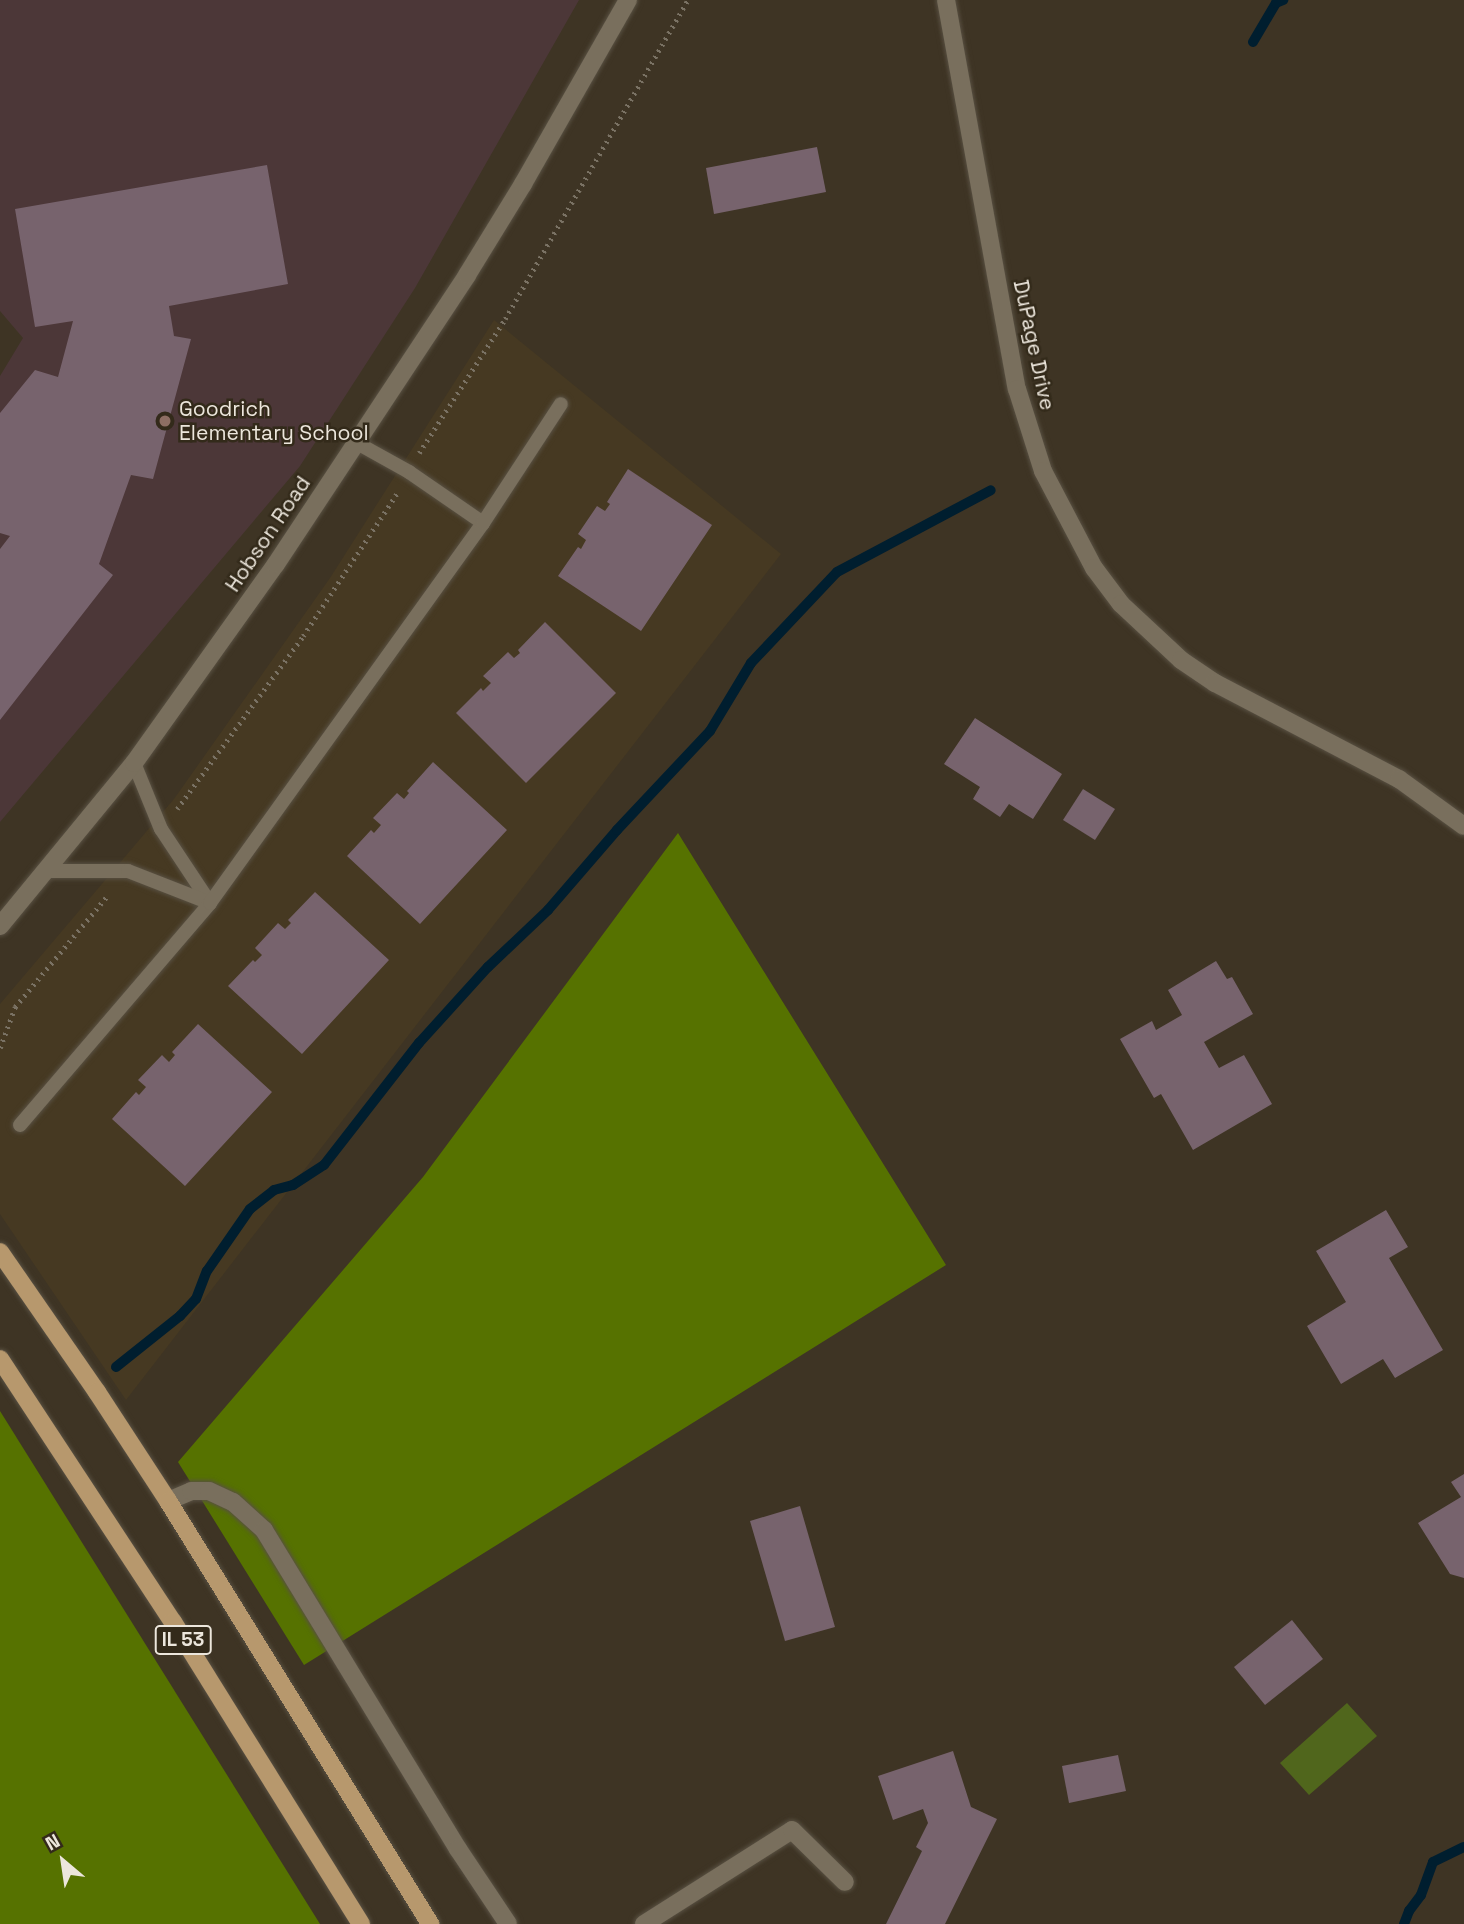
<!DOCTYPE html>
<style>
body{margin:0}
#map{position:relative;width:1464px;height:1924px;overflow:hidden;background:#3e3424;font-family:"Space Grotesk",sans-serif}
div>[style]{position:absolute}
.built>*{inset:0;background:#463922}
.education>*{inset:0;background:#4c3738}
.green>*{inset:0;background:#50661c}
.forest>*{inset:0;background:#567200}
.stream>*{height:10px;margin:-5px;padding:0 5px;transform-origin:5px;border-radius:5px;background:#001e2f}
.building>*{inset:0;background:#77636d}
.path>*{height:4.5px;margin-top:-2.25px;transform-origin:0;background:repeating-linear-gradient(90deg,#7a7264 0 2px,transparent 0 7px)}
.roads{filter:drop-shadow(0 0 2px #585042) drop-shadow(0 0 2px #585042)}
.lane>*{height:14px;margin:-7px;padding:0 7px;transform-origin:7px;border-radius:7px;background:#796f5d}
.street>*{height:18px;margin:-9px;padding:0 9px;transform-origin:9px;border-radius:9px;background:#796f5d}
.secondary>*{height:18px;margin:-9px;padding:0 9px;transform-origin:9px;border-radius:9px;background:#796f5d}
.primary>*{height:18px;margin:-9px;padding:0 9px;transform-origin:9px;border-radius:9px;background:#b7986d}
.dots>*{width:19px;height:19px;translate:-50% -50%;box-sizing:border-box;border:4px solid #332a1a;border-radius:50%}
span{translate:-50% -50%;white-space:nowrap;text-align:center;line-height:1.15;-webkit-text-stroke:5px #332a1a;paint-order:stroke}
.shield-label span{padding:2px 5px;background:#332a1a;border:2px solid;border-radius:5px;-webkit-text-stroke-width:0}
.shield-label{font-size:19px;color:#ece6dc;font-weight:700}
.street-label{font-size:21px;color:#ece6dc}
.poi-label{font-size:21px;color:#ece6dc}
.left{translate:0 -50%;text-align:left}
.north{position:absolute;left:28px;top:1826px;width:70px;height:70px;-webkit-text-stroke:5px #332a1a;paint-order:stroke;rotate:331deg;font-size:19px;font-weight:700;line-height:28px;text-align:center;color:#ece6dc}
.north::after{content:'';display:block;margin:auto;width:24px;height:32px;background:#ece6dc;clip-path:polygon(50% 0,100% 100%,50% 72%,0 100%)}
</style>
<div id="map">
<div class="built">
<div style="clip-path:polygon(494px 320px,781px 554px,126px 1400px,0 1214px,0 1004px,174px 799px,330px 578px)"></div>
</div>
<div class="education">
<div style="clip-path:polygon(0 0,579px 0,415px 288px,300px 466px,0 822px,0 376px,23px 338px,0 311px)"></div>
</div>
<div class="green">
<div style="clip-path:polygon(1347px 1703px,1377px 1736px,1309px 1795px,1280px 1763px)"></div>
</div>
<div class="forest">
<div style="clip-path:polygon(678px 833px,946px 1265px,304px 1665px,178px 1462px,423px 1177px)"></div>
<div style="clip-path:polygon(0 1411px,320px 1924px,0 1924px)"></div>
</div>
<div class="stream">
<div style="left:1253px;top:42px;width:45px;rotate:-59.5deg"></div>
<div style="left:1276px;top:3px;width:8px;rotate:-23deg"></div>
<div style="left:116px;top:1367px;width:82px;rotate:-38.6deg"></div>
<div style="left:180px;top:1316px;width:23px;rotate:-47deg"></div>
<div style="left:196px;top:1299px;width:30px;rotate:-69deg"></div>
<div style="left:207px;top:1271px;width:75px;rotate:-55.3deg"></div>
<div style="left:250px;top:1209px;width:31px;rotate:-38deg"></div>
<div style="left:274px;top:1190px;width:20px;rotate:-15deg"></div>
<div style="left:293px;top:1185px;width:37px;rotate:-33deg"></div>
<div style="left:324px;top:1165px;width:155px;rotate:-52.1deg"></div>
<div style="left:419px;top:1043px;width:103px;rotate:-47.8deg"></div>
<div style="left:488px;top:967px;width:83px;rotate:-43.5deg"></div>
<div style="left:548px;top:910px;width:106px;rotate:-49.2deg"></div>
<div style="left:617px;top:830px;width:136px;rotate:-46.8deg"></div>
<div style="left:710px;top:731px;width:79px;rotate:-58.9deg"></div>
<div style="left:751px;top:663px;width:125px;rotate:-46.6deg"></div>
<div style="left:837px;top:572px;width:174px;rotate:-28deg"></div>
<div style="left:1404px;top:1924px;width:14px;rotate:-69deg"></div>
<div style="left:1409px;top:1911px;width:20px;rotate:-53deg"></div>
<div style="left:1421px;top:1895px;width:35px;rotate:-70deg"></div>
<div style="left:1433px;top:1862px;width:34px;rotate:-26deg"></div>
</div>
<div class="building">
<div style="clip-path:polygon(817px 147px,826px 192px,714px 214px,706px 168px)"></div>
<div style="clip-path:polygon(267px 165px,288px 284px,169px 306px,174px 336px,191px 339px,153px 479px,131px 475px,99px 564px,113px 575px,0 720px,0 549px,10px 536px,0 533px,0 413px,35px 370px,58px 377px,73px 321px,35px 327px,15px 209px)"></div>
<div style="clip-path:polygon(628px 469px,712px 525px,641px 631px,558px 576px,578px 547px,581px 549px,586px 540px,578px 534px,597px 506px,605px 511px,610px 504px,607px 502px)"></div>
<div style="clip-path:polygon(545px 622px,616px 693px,526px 783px,456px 713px,481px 688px,483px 691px,491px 683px,483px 676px,508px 652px,514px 658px,520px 653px,518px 650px)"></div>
<div style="clip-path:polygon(975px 718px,1062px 774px,1033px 819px,1009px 804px,1000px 817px,973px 799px,980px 787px,944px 764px)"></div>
<div style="clip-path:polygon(433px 762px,507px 830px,420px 924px,347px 856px,371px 830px,374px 833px,381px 825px,373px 818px,397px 793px,404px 799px,409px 793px,407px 791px)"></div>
<div style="clip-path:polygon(1083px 789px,1115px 809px,1095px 840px,1063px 820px)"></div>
<div style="clip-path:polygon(315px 892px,389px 960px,302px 1054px,228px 986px,253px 960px,255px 962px,262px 955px,255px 948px,278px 923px,285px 929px,291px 923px,288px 920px)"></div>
<div style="clip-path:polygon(1216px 961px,1227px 979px,1232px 977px,1253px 1014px,1204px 1042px,1219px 1068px,1244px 1055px,1272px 1104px,1193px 1150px,1161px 1094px,1154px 1098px,1120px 1039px,1152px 1021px,1156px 1030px,1182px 1015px,1168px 990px)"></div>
<div style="clip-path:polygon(198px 1024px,272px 1092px,185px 1186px,112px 1119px,136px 1092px,139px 1095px,146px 1087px,138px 1080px,162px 1055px,169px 1062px,175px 1055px,172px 1052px)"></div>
<div style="clip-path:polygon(1386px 1210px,1408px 1247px,1389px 1258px,1443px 1350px,1395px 1378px,1383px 1359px,1341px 1384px,1307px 1326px,1346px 1302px,1316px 1251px)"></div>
<div style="clip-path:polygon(1464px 1474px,1464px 1578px,1450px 1574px,1418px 1523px,1461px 1497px,1451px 1482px)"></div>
<div style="clip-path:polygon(800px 1506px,835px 1627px,785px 1641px,750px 1521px)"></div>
<div style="clip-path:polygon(1292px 1620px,1323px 1659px,1265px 1705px,1234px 1667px)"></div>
<div style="clip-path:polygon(953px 1751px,971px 1807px,997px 1819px,945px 1924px,886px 1924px,922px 1851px,916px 1847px,928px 1823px,923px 1809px,893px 1820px,878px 1776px)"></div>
<div style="clip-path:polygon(1118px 1755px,1126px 1791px,1069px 1803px,1062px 1766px)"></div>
</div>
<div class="path">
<div style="left:419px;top:453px;width:159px;rotate:-57.3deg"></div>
<div style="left:505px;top:319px;width:368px;rotate:-60.2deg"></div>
<div style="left:177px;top:809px;width:214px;rotate:-53.9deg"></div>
<div style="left:303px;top:636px;width:173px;rotate:-56.6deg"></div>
<div style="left:0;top:1048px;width:44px;rotate:-69.9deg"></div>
<div style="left:15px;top:1007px;width:146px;rotate:-50.3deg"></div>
</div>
<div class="roads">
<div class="lane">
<div style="left:357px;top:443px;width:60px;rotate:29.1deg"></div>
<div style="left:409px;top:472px;width:90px;rotate:34.6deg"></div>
<div style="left:134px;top:763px;width:71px;rotate:67.8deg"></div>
<div style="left:161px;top:829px;width:89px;rotate:56.5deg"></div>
<div style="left:48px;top:871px;width:80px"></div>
<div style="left:128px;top:871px;width:88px;rotate:21.3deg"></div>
<div style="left:20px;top:1125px;width:292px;rotate:-49.4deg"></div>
<div style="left:210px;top:903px;width:468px;rotate:-54.3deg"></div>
<div style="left:483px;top:523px;width:142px;rotate:-56.8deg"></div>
</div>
<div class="street">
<div style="left:946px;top:0;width:395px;rotate:79.7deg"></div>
<div style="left:1017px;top:389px;width:86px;rotate:72.4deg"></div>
<div style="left:1043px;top:471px;width:110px;rotate:62.3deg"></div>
<div style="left:1094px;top:568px;width:45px;rotate:53.1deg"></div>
<div style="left:1121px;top:604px;width:82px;rotate:43deg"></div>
<div style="left:1181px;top:660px;width:41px;rotate:34.1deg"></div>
<div style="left:1215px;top:683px;width:208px;rotate:27.6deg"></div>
<div style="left:1399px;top:779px;width:80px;rotate:35.9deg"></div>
<div style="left:168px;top:1501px;width:25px;rotate:-23deg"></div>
<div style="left:191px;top:1491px;width:18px"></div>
<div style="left:209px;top:1491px;width:26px;rotate:25deg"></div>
<div style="left:233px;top:1502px;width:42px;rotate:42.1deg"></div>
<div style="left:264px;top:1530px;width:373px;rotate:58.7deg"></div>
<div style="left:458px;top:1849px;width:90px;rotate:56.3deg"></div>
<div style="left:644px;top:1924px;width:175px;rotate:-32.4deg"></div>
<div style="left:792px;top:1830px;width:74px;rotate:44.5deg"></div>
</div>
<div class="secondary">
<div style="left:0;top:926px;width:211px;rotate:-50.6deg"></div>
<div style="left:134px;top:763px;width:244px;rotate:-54.5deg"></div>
<div style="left:276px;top:564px;width:346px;rotate:-56.5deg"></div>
<div style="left:467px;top:275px;width:107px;rotate:-58.4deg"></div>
<div style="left:523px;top:184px;width:212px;rotate:-60.3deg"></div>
</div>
<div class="primary">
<div style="left:0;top:1252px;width:170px;rotate:55.3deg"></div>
<div style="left:97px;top:1392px;width:130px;rotate:56.9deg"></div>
<div style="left:168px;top:1501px;width:498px;rotate:58.2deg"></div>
<div style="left:0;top:1359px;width:315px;rotate:56.7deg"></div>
<div style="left:173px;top:1622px;width:356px;rotate:58.1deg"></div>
</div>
</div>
<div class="dots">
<div style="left:165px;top:421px;background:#8d6e63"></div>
</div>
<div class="shield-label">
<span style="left:183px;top:1640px">IL 53</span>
</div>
<div class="street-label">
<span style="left:1034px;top:345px;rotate:78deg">DuPage Drive</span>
<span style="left:268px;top:534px;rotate:-56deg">Hobson Road</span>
</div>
<div class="poi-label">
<span class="left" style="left:179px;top:421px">Goodrich<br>Elementary School</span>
</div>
<div class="north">N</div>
</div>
